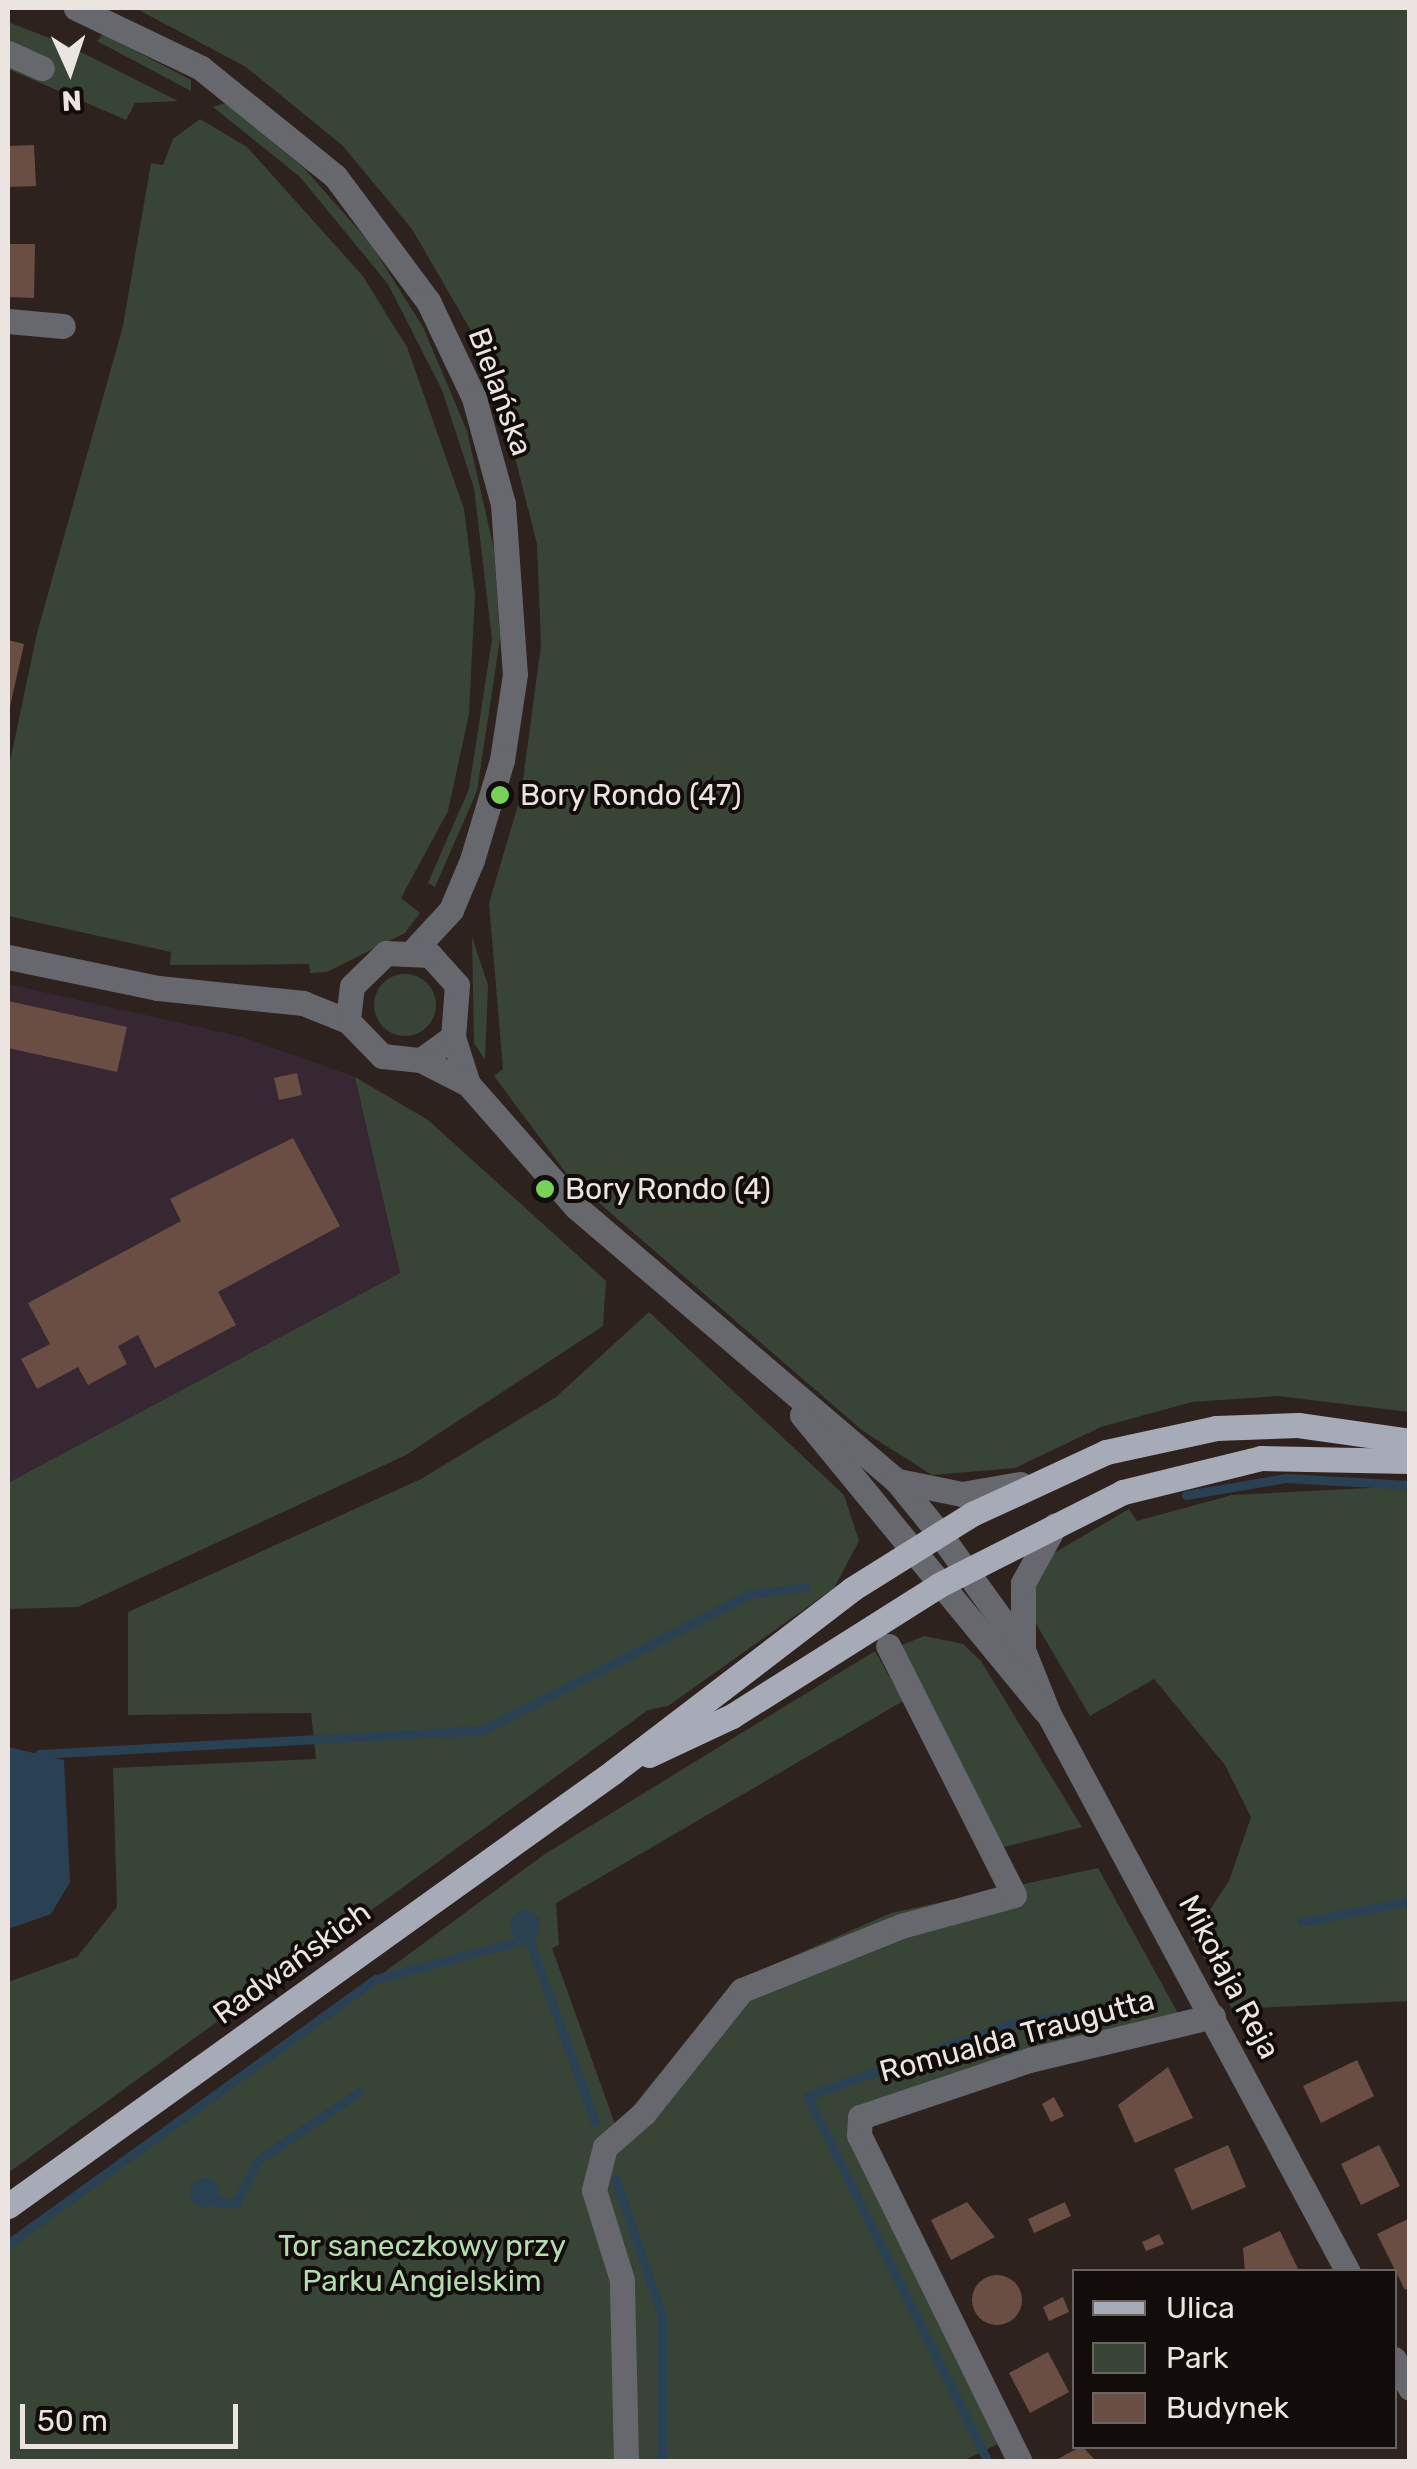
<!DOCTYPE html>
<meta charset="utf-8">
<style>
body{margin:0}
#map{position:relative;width:1417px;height:2469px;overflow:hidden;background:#2e221e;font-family:Rubik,sans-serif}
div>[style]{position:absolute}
.industrial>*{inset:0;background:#362732}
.green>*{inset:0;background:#384436}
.round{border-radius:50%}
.water>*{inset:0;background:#2a4153}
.stream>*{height:9px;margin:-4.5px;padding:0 4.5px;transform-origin:4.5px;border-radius:4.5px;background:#2a4153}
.building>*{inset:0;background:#6b4e43}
.minor>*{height:25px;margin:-12.5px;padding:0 12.5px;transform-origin:12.5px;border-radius:12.5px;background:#66686d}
.major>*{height:25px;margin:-12.5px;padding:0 12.5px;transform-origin:12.5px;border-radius:12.5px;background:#a7abb7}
.dots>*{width:28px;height:28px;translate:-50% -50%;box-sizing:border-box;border:5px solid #120d0b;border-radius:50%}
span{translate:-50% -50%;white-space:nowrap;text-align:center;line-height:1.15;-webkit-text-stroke:8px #120d0b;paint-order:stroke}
.street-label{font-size:30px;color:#ece4e1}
.poi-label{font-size:30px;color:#ece4e1}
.left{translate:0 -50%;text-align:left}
.park-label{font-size:30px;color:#b4dbaf}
.frame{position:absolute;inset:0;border:10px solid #ece4e1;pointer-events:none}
.legend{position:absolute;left:1072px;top:2269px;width:325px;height:180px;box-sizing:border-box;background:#120d0b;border:2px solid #696361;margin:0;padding:12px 18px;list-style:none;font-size:30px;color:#ece4e1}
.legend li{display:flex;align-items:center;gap:20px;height:50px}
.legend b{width:50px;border:2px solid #696361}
.north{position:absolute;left:20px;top:20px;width:100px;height:100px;-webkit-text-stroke:8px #120d0b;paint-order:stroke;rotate:177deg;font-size:28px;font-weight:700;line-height:40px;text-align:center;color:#ece4e1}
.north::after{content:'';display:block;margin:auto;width:35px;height:45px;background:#ece4e1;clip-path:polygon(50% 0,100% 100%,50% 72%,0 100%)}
.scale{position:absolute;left:20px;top:2404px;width:218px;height:45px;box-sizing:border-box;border:5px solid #ece4e1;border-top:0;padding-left:12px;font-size:30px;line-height:35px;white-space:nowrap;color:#ece4e1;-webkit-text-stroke:8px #120d0b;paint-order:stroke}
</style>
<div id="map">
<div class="industrial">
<div style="clip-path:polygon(8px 984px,243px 1037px,355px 1077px,400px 1273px,8px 1483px)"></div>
</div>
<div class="green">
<div style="clip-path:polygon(135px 8px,1409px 8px,1409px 1412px,1278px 1396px,1192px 1402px,1101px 1427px,1015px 1468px,932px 1475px,863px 1431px,569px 1177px,494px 1076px,503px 1069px,489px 903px,521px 795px,541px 645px,537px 544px,492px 367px,412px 229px,342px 145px,246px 67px)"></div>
<div style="clip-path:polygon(8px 22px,65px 44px,178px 101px,135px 103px,126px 120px,8px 69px)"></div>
<div style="clip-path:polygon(103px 34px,191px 80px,191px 91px,97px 41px)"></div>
<div style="clip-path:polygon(225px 103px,304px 168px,370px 243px,423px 327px,467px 431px,494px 549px,500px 639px,477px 791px,435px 887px,428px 883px,469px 789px,492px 639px,474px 488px,442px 390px,388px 284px,300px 177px,213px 107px)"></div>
<div style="clip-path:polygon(200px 119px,247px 147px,362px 275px,407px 347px,464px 509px,475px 595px,469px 714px,448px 811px,401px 898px,420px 913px,405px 933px,327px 972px,310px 973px,309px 964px,170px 965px,171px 952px,8px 916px,8px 771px,37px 633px,123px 326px,151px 163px,163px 165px,173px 139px)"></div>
<div style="clip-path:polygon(472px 937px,488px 985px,485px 1060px,474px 1043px)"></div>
<div class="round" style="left:374px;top:974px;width:62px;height:62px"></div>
<div style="clip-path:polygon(355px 1077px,428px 1120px,606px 1281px,603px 1326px,406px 1455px,78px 1607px,8px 1609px,8px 1483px,400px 1273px)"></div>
<div style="clip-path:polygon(649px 1312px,844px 1495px,859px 1541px,834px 1588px,668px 1706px,648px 1710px,8px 2173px,8px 1982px,77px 1957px,117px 1907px,113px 1768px,316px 1759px,311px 1713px,128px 1715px,128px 1612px,421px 1479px,556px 1397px)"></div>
<div style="clip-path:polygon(1409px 1486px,1409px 2001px,1232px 2009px,1192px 1937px,1229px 1881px,1251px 1817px,1225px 1765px,1154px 1679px,1090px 1716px,1035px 1622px,1033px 1593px,1049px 1556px,1129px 1509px,1137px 1521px,1232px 1495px)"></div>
<div style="clip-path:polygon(924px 1636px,963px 1644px,981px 1661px,1082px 1827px,1004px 1847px,913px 1693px,897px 1647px)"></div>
<div style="clip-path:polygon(875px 1651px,903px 1701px,556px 1903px,559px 1945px,552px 1948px,616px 2127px,734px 1982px,891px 1913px,1098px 1868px,1190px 2035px,1018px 2075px,867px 2129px,1002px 2442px,963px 2461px,8px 2461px,8px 2249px,545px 1854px)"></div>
</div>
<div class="water">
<div style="clip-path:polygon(8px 1747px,64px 1760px,70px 1882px,51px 1914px,8px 1929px)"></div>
<div class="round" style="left:510px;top:1910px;width:30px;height:30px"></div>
<div class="round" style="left:190px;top:2178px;width:30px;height:30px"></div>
</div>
<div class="stream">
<div style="left:1186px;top:1495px;width:101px;rotate:-9.6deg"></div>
<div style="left:1286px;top:1478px;width:124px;rotate:3.2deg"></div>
<div style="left:39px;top:1754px;width:445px;rotate:-3.1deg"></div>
<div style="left:483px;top:1730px;width:300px;rotate:-27deg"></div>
<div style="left:750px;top:1594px;width:56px;rotate:-7.1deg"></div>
<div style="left:1301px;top:1922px;width:111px;rotate:-10.9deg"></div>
<div style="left:531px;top:1945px;width:188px;rotate:70.1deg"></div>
<div style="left:616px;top:2180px;width:145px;rotate:71.4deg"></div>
<div style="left:662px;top:2317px;width:145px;rotate:90deg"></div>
<div style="left:215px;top:2202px;width:21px;rotate:3deg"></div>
<div style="left:236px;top:2203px;width:48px;rotate:-62.9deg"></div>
<div style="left:258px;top:2160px;width:122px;rotate:-34deg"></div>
<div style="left:8px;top:2244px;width:453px;rotate:-35.8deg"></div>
<div style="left:376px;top:1979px;width:160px;rotate:-14.8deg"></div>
<div style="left:986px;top:2458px;width:404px;rotate:-116.3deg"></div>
<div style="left:807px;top:2096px;width:219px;rotate:-19.5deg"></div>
<div style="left:1013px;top:2023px;width:142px;rotate:-8.1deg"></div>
</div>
<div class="building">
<div style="clip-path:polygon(34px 145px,36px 186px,8px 187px,8px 146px)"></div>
<div style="clip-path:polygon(8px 244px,35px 244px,34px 298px,8px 297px)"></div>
<div style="clip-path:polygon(8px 640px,24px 644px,9px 711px,8px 711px)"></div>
<div style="clip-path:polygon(8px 1001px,127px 1027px,117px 1072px,8px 1048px)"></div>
<div style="clip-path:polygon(297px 1073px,302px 1095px,279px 1100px,274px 1078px)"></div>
<div style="clip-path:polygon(293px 1138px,340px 1226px,218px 1292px,236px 1325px,155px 1368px,138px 1335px,118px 1346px,127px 1364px,88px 1385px,78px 1367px,37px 1389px,21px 1359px,50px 1344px,28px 1303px,181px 1221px,170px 1199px)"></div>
<div style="clip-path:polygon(1357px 2060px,1374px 2096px,1321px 2123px,1303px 2086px)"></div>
<div style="clip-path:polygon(1168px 2067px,1193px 2118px,1135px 2143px,1118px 2105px)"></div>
<div style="clip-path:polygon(1054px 2097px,1064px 2116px,1051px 2122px,1042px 2104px)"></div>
<div style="clip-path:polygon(1228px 2145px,1246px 2187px,1192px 2210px,1174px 2169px)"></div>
<div style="clip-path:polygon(1379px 2145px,1400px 2186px,1361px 2205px,1341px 2164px)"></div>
<div style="clip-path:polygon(967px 2202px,995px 2237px,951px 2260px,931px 2220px)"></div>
<div style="clip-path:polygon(1065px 2202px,1071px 2216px,1034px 2233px,1028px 2219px)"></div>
<div style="clip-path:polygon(1410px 2218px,1410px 2287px,1405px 2290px,1377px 2234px)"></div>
<div style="clip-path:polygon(1280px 2231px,1298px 2269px,1245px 2272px,1243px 2248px)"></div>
<div style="clip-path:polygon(1159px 2234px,1164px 2244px,1146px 2251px,1142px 2242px)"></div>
<div class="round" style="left:972px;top:2275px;width:50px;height:50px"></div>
<div style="clip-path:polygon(1063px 2297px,1069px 2312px,1049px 2321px,1043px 2307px)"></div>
<div style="clip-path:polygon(1048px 2352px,1069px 2392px,1030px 2413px,1009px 2373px)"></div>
<div style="clip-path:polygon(1082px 2446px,1097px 2462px,1052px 2462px)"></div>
</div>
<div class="minor">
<div style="left:76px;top:8px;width:139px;rotate:25.6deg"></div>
<div style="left:201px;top:68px;width:172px;rotate:38.9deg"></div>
<div style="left:335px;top:176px;width:156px;rotate:53.4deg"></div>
<div style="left:428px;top:301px;width:107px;rotate:64.6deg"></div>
<div style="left:474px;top:398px;width:110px;rotate:74.7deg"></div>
<div style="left:503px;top:504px;width:170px;rotate:86deg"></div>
<div style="left:515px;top:674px;width:87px;rotate:98.6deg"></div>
<div style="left:502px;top:760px;width:104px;rotate:106.7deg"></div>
<div style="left:472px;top:860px;width:54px;rotate:112.8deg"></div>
<div style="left:451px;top:910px;width:54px;rotate:132.8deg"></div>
<div style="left:8px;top:53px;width:37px;rotate:24deg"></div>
<div style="left:8px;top:321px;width:55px;rotate:5.2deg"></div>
<div style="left:8px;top:957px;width:153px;rotate:11.7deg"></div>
<div style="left:158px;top:988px;width:146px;rotate:5.9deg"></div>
<div style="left:303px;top:1003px;width:48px;rotate:21.8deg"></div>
<div style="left:453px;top:1037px;width:49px;rotate:72.3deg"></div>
<div style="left:468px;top:1084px;width:164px;rotate:48.7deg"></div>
<div style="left:576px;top:1207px;width:421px;rotate:40.5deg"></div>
<div style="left:896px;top:1480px;width:68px;rotate:50.9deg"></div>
<div style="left:939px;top:1533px;width:144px;rotate:54.3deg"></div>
<div style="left:1023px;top:1650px;width:70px;rotate:68.2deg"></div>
<div style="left:1049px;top:1715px;width:632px;rotate:61.77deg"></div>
<div style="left:421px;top:1060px;width:39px;rotate:-36deg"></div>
<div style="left:453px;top:1037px;width:52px;rotate:-85.6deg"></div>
<div style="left:457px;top:985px;width:40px;rotate:-132deg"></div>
<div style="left:430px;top:955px;width:44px;rotate:-177.4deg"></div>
<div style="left:386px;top:953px;width:47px;rotate:135.9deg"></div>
<div style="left:352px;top:986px;width:35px;rotate:97deg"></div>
<div style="left:348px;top:1021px;width:49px;rotate:45.8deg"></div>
<div style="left:382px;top:1056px;width:39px;rotate:6deg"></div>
<div style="left:421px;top:1060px;width:53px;rotate:27.1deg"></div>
<div style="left:802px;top:1415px;width:384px;rotate:50.6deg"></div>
<div style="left:898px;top:1481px;width:65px;rotate:11.5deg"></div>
<div style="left:962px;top:1494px;width:59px;rotate:-9.8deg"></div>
<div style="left:1023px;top:1650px;width:67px;rotate:-90deg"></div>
<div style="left:1023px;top:1583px;width:66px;rotate:-61.1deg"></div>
<div style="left:1394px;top:2359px;width:33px;rotate:61deg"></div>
<div style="left:626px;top:2462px;width:182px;rotate:-91.3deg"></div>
<div style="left:622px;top:2280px;width:94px;rotate:-107.3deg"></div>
<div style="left:594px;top:2190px;width:44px;rotate:-75.7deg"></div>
<div style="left:605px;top:2147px;width:52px;rotate:-41.1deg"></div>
<div style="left:644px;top:2113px;width:157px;rotate:-51.5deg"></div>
<div style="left:742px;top:1990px;width:171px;rotate:-21.9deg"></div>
<div style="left:901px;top:1926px;width:117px;rotate:-15.3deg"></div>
<div style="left:1014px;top:1895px;width:279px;rotate:-116.8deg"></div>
<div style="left:1020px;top:2462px;width:364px;rotate:-116.2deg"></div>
<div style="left:859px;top:2135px;width:18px;rotate:-87deg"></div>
<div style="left:860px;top:2117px;width:178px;rotate:-18.6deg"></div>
<div style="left:1029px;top:2060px;width:189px;rotate:-13.4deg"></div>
</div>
<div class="major">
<div style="left:649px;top:1755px;width:92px;rotate:-25.2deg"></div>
<div style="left:732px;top:1716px;width:245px;rotate:-32.3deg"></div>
<div style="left:939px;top:1585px;width:206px;rotate:-26.8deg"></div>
<div style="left:1123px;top:1492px;width:142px;rotate:-13.8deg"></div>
<div style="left:1261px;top:1458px;width:149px;rotate:1.2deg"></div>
<div style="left:8px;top:2206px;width:745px;rotate:-35.65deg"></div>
<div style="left:613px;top:1772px;width:301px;rotate:-37.4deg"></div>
<div style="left:852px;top:1589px;width:142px;rotate:-32deg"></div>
<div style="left:972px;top:1514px;width:148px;rotate:-24.8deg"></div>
<div style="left:1106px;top:1452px;width:113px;rotate:-12.3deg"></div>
<div style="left:1216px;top:1428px;width:82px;rotate:-2.1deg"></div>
<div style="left:1298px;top:1425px;width:113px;rotate:8.1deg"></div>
</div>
<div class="dots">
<div style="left:500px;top:795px;background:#77d259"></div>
<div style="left:545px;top:1189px;background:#77d259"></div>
</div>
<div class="street-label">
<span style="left:500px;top:392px;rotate:70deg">Bielańska</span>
<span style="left:292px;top:1963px;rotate:-36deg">Radwańskich</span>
<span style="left:1229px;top:1977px;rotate:62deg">Mikołaja Reja</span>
<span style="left:1017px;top:2036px;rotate:-15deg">Romualda Traugutta</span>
</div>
<div class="poi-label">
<span class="left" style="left:520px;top:795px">Bory Rondo (47)</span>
<span class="left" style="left:565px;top:1189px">Bory Rondo (4)</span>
</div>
<div class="park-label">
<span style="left:422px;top:2263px">Tor saneczkowy przy<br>Parku Angielskim</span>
</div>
<div class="frame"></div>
<ul class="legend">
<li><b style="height:12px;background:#a7abb7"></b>Ulica</li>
<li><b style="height:28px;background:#384436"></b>Park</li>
<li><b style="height:28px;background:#6b4e43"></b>Budynek</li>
</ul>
<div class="north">N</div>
<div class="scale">50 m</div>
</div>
